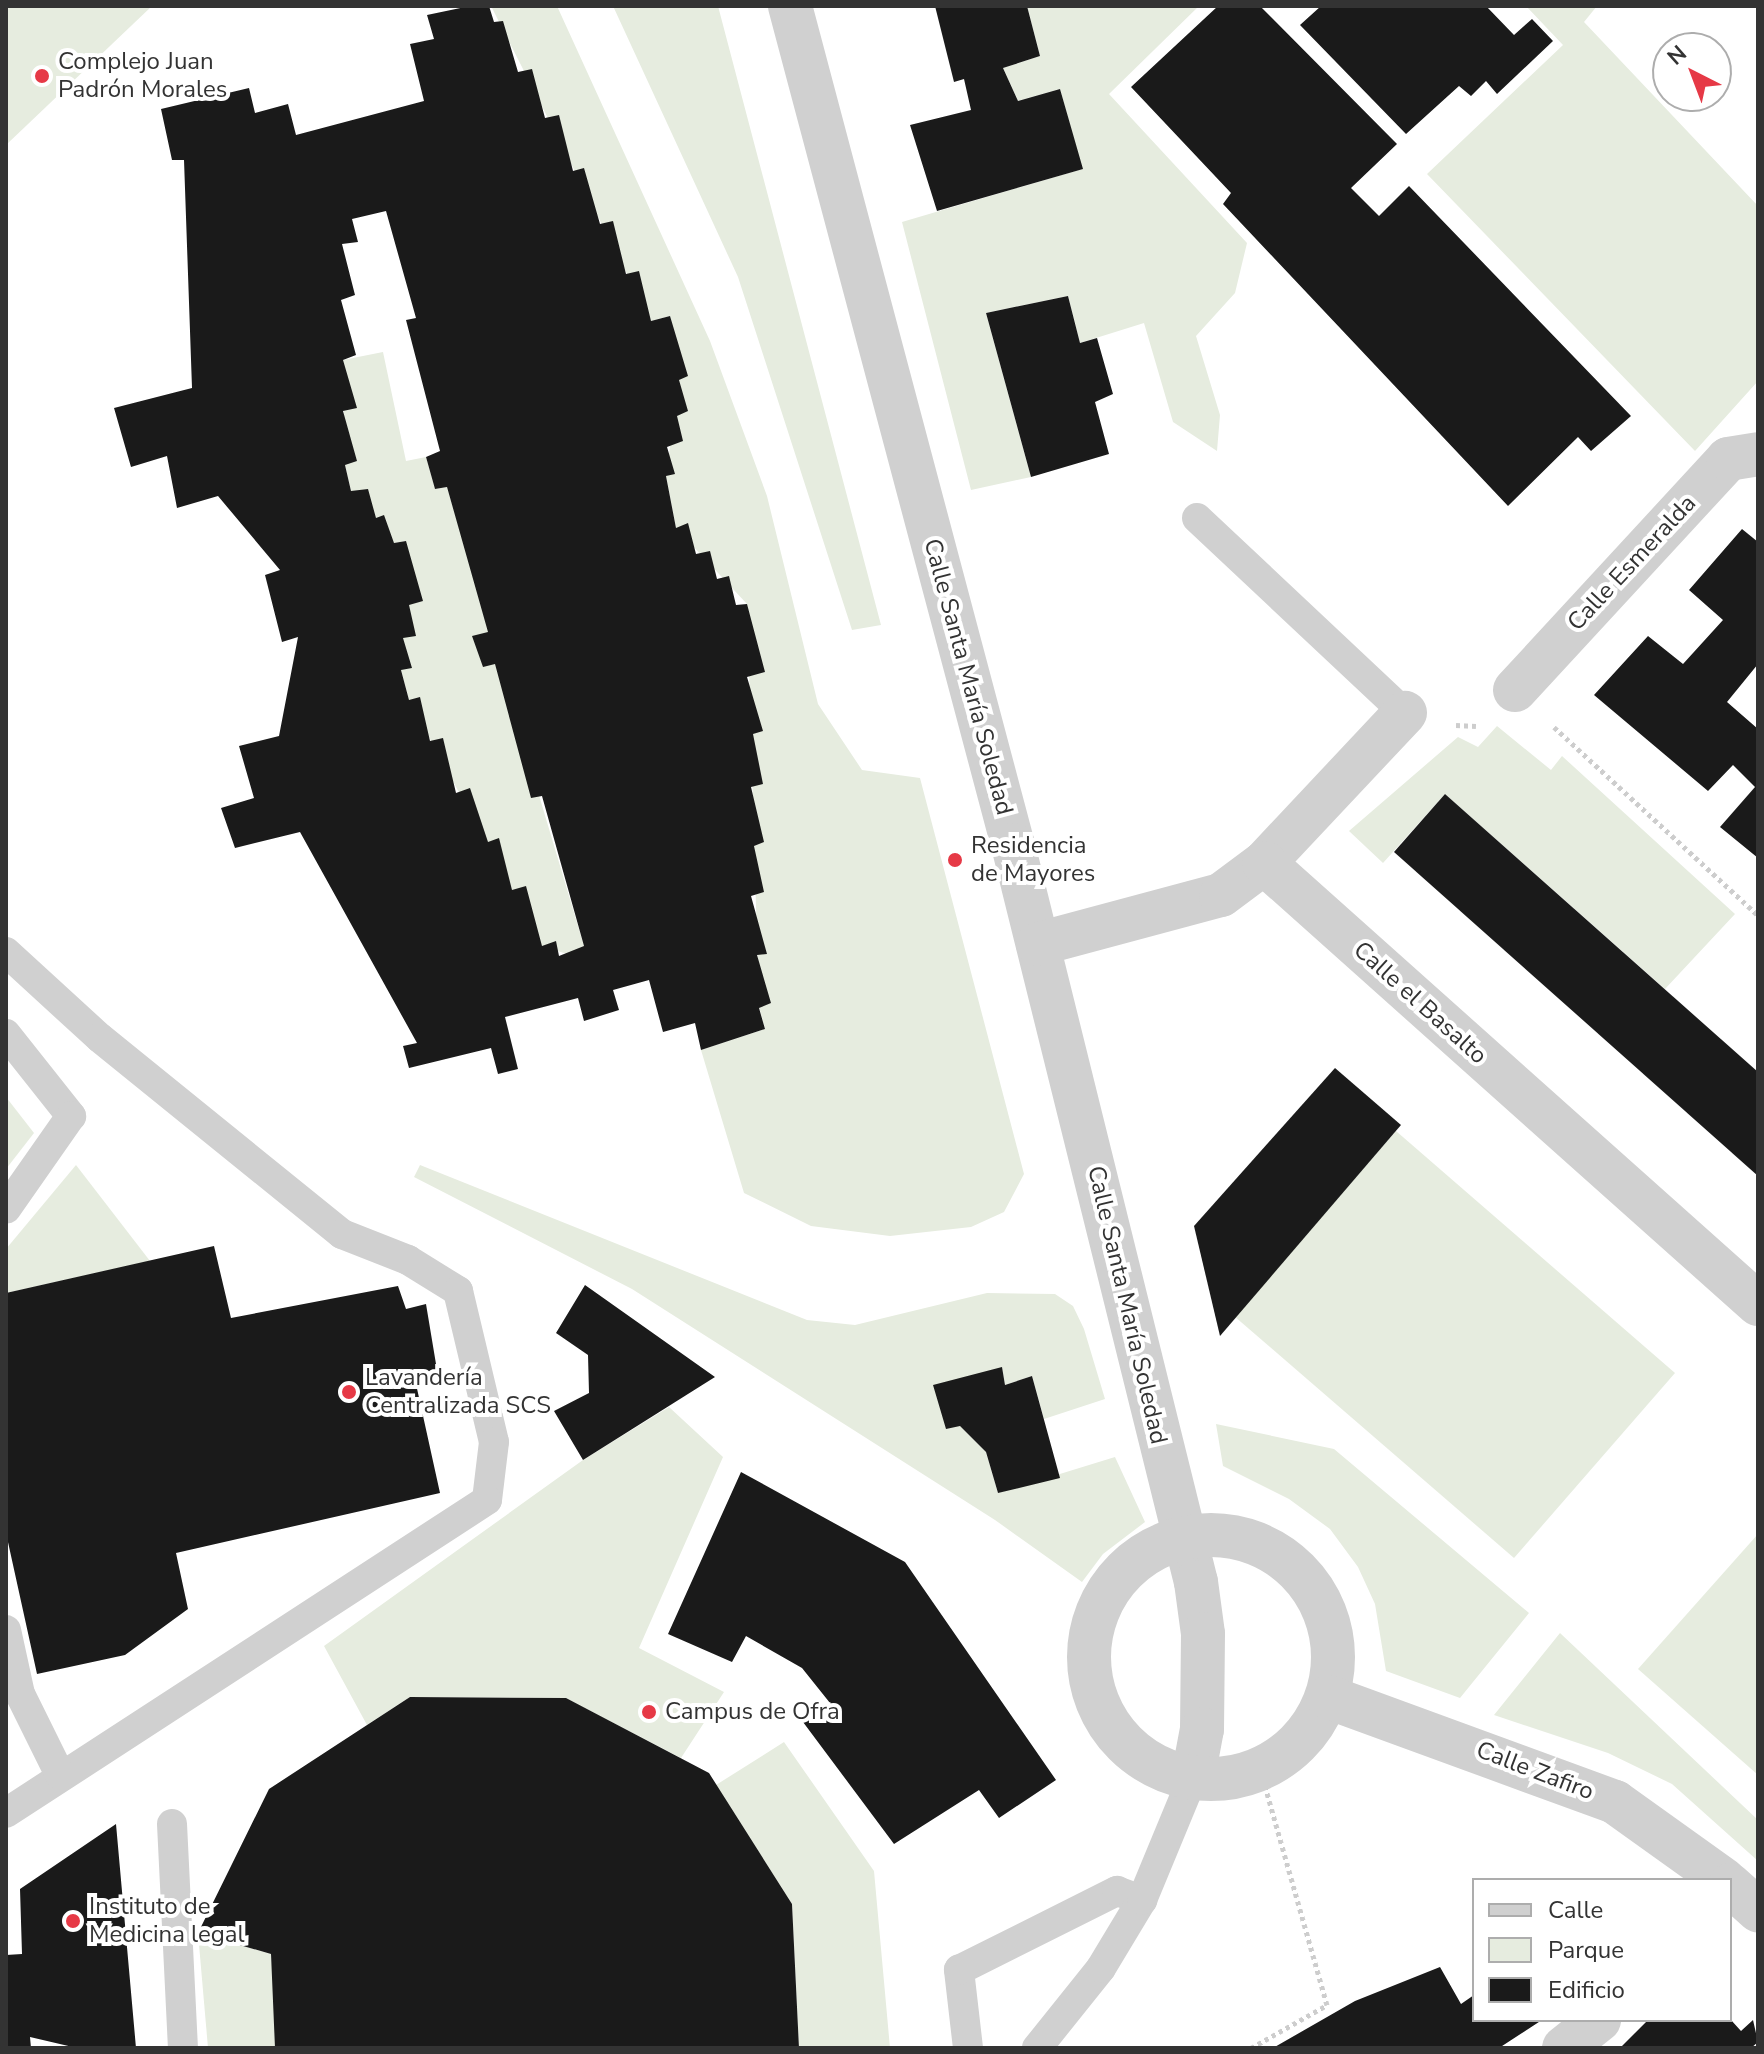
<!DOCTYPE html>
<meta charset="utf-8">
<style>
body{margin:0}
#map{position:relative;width:1764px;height:2054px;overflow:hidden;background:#fff;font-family:"Nunito Sans",sans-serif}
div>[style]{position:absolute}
.green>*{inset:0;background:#e6ecdf}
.building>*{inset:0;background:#1a1a1a}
.path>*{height:5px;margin-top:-2.5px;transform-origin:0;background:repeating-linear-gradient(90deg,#cdcdcd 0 4px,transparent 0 8px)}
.service>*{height:30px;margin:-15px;padding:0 15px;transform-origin:15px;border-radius:15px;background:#d0d0d0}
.pedestrian>*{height:44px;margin:-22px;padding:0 22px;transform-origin:22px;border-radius:22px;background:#d0d0d0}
.minor>*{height:44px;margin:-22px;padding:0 22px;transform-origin:22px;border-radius:22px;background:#d0d0d0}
.minor>.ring{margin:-22px;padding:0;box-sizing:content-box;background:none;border:44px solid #d0d0d0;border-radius:50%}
.dots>*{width:22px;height:22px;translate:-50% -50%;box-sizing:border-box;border:4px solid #fff;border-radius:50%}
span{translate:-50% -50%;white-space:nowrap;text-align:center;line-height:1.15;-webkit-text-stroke:8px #fff;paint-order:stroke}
.poi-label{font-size:24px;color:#333}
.left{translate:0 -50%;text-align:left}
.street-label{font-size:24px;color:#333}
.frame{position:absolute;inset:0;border:8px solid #333;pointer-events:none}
.legend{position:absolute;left:1472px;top:1878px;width:260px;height:144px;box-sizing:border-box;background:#fff;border:2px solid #adadad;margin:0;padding:10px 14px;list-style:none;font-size:24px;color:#333}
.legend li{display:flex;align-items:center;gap:16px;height:40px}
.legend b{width:40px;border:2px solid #adadad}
.north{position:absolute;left:1652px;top:32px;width:80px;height:80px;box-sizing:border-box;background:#fff;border:2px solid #adadad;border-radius:50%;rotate:318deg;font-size:22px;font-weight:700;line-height:32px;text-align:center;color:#333}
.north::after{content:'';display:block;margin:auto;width:28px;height:36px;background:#e63946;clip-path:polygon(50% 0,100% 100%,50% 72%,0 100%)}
</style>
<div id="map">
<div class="green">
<div style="clip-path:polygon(6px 6px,152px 6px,6px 145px)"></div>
<div style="clip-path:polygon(491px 6px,557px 6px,710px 341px,767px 496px,818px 704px,862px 770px,920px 778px,1024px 1174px,1004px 1212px,971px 1227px,890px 1236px,811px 1226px,744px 1193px,701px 1050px,765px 1029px,759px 1007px,747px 604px,676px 528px,666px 476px,679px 380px,670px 316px,651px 321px)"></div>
<div style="clip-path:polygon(613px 6px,718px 6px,881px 625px,852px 630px,738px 277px)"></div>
<div style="clip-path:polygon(1027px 6px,1199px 6px,1109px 94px,1247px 243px,1235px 293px,1196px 336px,1220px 415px,1217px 451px,1173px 422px,1144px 323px,1080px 343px,1068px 296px,986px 313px,1031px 477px,971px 490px,902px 222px,1082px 169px,1060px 89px,1018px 101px,1003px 68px,1040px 56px)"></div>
<div style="clip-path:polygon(1526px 6px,1597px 6px,1584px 22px,1758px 206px,1758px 381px,1695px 451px,1427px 174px,1563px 45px)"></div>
<div style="clip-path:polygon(383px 352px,406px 461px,426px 457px,435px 489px,447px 487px,584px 946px,567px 954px,542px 946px,409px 700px,401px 670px,406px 541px,394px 543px,351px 491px,345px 465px,343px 360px)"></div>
<div style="clip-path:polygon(1497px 726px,1551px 770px,1562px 756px,1735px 914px,1665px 989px,1445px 794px,1383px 863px,1349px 831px,1458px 737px,1478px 747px)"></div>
<div style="clip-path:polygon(6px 1097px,34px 1133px,6px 1169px)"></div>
<div style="clip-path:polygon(1396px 1131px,1675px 1373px,1514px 1558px,1234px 1316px)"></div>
<div style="clip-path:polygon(76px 1165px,150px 1261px,6px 1293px,6px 1249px)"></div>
<div style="clip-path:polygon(420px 1165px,807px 1320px,855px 1325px,987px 1293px,1055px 1294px,1073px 1306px,1084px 1329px,1105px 1399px,1044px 1419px,1032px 1376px,1005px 1385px,1002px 1368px,960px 1426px,986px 1452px,998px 1493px,1115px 1457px,1145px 1522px,1103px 1554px,1082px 1582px,995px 1520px,632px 1289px,414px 1177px)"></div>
<div style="clip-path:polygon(669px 1407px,723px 1457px,639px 1648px,724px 1692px,681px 1758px,565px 1698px,410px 1697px,367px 1725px,324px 1646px,583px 1460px)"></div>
<div style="clip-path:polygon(1216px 1424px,1334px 1449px,1529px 1613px,1460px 1698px,1386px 1671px,1375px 1604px,1358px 1567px,1330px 1529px,1289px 1499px,1223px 1466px)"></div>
<div style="clip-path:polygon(1758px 1534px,1758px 1775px,1638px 1669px)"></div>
<div style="clip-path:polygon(1560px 1633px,1758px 1820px,1758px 1861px,1672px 1784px,1608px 1753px,1494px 1715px)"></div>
<div style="clip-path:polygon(784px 1742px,874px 1871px,890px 2048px,799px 2048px,792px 1904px,716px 1785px)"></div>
<div style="clip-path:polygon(198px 1933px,271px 1954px,279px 2048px,208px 2048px)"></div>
</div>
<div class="building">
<div style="clip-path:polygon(evenodd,470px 6px,489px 6px,494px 22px,503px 21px,518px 72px,532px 69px,545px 118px,559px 115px,573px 171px,584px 168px,600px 224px,613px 221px,626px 274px,639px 271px,651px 321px,670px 316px,688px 376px,679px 380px,688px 411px,677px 416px,683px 441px,667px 447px,675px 474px,666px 476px,676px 528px,688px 523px,696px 554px,710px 551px,717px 579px,729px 576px,736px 605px,747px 604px,765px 672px,747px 677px,763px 731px,753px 734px,763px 784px,751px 787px,764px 842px,754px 846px,764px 892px,751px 896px,767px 954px,757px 955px,771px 1003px,759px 1008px,765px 1029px,701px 1050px,695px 1023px,663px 1032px,649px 980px,613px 990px,619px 1010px,584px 1021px,578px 998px,505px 1017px,518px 1069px,498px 1074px,491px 1048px,409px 1068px,403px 1046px,417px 1043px,300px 832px,235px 848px,221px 808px,254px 798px,239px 746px,279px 736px,298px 637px,282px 642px,265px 575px,280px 570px,218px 496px,177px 508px,167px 456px,131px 467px,114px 408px,192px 388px,184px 160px,172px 160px,161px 109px,249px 88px,255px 113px,288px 104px,296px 135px,424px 101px,410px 44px,434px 39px,427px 15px,470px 6px,386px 211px,416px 318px,406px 320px,440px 451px,426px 457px,435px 489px,447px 487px,488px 632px,472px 636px,483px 667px,495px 664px,531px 798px,542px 796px,584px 946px,559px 956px,556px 941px,542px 946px,526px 886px,512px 890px,499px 838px,488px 842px,470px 788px,456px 793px,443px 738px,430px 741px,420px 697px,409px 700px,401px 670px,412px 668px,403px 638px,416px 636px,409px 605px,423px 601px,406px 541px,394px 543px,384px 515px,376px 518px,368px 489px,351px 491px,345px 465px,357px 461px,343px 411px,357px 408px,343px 360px,356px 355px,341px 300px,355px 295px,342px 244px,358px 242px,352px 219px,386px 211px)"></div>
<div style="clip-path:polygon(935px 6px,1027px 6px,1040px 56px,1003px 68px,1018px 101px,1060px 89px,1083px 169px,937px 211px,910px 125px,971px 110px,964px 79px,954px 82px)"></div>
<div style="clip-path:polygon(1218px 6px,1260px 6px,1397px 144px,1351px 188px,1379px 216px,1409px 186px,1631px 416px,1591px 451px,1578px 437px,1508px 506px,1223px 204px,1231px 193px,1131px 87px)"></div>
<div style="clip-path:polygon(1321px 6px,1486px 6px,1514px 35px,1532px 19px,1553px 41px,1497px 94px,1486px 81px,1471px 96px,1459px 86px,1406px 134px,1300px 25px)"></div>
<div style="clip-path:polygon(1068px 296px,1080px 343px,1097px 338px,1113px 394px,1095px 402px,1109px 454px,1031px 477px,986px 313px)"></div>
<div style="clip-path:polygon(1742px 529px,1758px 542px,1758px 664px,1727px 702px,1758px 729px,1758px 858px,1720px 827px,1755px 787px,1733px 765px,1708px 791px,1594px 695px,1648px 636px,1683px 664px,1723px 620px,1689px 590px)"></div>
<div style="clip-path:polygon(1445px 794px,1758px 1072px,1758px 1176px,1394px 852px)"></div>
<div style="clip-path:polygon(1335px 1068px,1401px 1125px,1220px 1336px,1194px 1226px)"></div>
<div style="clip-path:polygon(214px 1246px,231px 1318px,398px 1286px,406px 1309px,426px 1304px,438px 1376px,416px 1384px,440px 1493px,176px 1553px,188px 1609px,125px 1655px,37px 1674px,6px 1533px,6px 1293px)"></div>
<div style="clip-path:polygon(585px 1285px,715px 1377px,583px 1460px,554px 1411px,589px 1393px,588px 1355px,556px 1333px)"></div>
<div style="clip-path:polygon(1002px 1367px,1005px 1385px,1032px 1376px,1060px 1478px,998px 1493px,986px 1452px,960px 1426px,946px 1429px,933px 1385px)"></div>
<div style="clip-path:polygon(741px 1472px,905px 1562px,1056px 1780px,999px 1818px,979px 1790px,894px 1844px,803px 1722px,830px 1703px,802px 1668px,746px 1636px,732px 1662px,668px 1634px)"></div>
<div style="clip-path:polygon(410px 1697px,566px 1698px,709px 1773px,792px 1904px,799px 2048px,275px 2048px,271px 1954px,198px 1933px,269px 1789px)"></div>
<div style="clip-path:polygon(116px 1824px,136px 2048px,77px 2048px,30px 2037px,31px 2048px,6px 2048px,6px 1955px,22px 1954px,20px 1889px)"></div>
<div style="clip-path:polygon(1440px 1967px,1461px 2004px,1474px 1995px,1474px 2020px,1542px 2020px,1499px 2048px,1273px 2048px,1355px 2001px)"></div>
<div style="clip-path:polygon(1648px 2020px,1731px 2020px,1741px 2031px,1753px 2020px,1758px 2042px,1751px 2048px,1620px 2048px)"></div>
</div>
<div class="path">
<div style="left:1456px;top:725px;width:20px;rotate:3deg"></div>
<div style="left:1554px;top:727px;width:277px;rotate:42.7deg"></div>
<div style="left:1251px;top:2048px;width:87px;rotate:-29.5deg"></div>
<div style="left:1327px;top:2005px;width:245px;rotate:-105.8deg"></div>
</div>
<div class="service">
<div style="left:1197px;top:518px;width:285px;rotate:43.2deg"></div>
<div style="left:6px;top:952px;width:127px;rotate:42.5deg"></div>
<div style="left:100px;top:1038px;width:311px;rotate:39deg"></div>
<div style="left:342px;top:1234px;width:71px;rotate:21.5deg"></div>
<div style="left:408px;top:1260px;width:59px;rotate:31.8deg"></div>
<div style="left:458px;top:1291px;width:155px;rotate:76.6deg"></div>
<div style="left:494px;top:1442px;width:58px;rotate:96.9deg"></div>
<div style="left:487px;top:1500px;width:574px;rotate:146.95deg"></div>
<div style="left:6px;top:1034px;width:105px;rotate:51.6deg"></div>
<div style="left:71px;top:1116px;width:113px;rotate:125deg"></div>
<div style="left:6px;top:1630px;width:66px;rotate:77.7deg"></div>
<div style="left:20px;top:1694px;width:90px;rotate:63.7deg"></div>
<div style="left:172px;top:1824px;width:224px;rotate:87.2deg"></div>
<div style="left:968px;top:2048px;width:79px;rotate:-96.6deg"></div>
<div style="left:959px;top:1970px;width:177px;rotate:-26.6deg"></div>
<div style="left:1117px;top:1891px;width:27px;rotate:20deg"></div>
<div style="left:1037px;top:2048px;width:102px;rotate:-51.3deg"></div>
<div style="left:1101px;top:1968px;width:79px;rotate:-58.9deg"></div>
<div style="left:1142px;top:1900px;width:133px;rotate:-67.5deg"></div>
</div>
<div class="pedestrian">
<div style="left:1515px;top:690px;width:314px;rotate:-47.3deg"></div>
<div style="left:1728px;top:459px;width:30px;rotate:-9deg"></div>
</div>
<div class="minor">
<div style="left:790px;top:6px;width:868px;rotate:75.12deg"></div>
<div style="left:1013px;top:845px;width:759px;rotate:76.06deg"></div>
<div style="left:1196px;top:1582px;width:52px;rotate:82.3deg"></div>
<div style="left:1203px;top:1634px;width:95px;rotate:90.6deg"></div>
<div style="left:1202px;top:1729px;width:49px;rotate:100.6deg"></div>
<div style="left:1264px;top:863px;width:206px;rotate:-46.8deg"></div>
<div style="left:1038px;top:944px;width:189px;rotate:-15deg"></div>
<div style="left:1221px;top:895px;width:54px;rotate:-36.7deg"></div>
<div style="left:1264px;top:863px;width:662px;rotate:41.76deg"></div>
<div class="ring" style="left:1089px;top:1535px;width:200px;height:200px"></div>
<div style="left:1328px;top:1697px;width:306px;rotate:20.1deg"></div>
<div style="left:1615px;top:1802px;width:134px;rotate:35.6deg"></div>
<div style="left:1730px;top:1885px;width:38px;rotate:42deg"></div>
<div style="left:1564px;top:2048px;width:45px;rotate:-38.7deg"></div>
</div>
<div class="dots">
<div style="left:42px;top:76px;background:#e63946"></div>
<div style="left:955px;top:860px;background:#e63946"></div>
<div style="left:349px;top:1392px;background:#e63946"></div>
<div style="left:649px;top:1712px;background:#e63946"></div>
<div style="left:73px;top:1921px;background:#e63946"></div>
</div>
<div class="poi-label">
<span class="left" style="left:58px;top:76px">Complejo Juan<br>Padrón Morales</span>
<span class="left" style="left:971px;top:860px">Residencia<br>de Mayores</span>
<span class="left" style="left:365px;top:1392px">Lavandería<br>Centralizada SCS</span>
<span class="left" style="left:665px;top:1712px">Campus de Ofra</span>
<span class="left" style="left:89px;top:1921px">Instituto de<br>Medicina legal</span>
</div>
<div class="street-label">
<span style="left:1632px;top:563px;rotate:-47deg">Calle Esmeralda</span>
<span style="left:968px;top:677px;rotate:75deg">Calle Santa María Soledad</span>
<span style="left:1420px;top:1003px;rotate:42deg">Calle el Basalto</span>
<span style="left:1127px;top:1305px;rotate:77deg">Calle Santa María Soledad</span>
<span style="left:1535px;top:1771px;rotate:21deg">Calle Zafiro</span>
</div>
<div class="frame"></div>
<ul class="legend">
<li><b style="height:10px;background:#d0d0d0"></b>Calle</li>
<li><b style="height:22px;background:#e6ecdf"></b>Parque</li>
<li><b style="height:22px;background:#1a1a1a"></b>Edificio</li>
</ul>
<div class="north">N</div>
</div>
